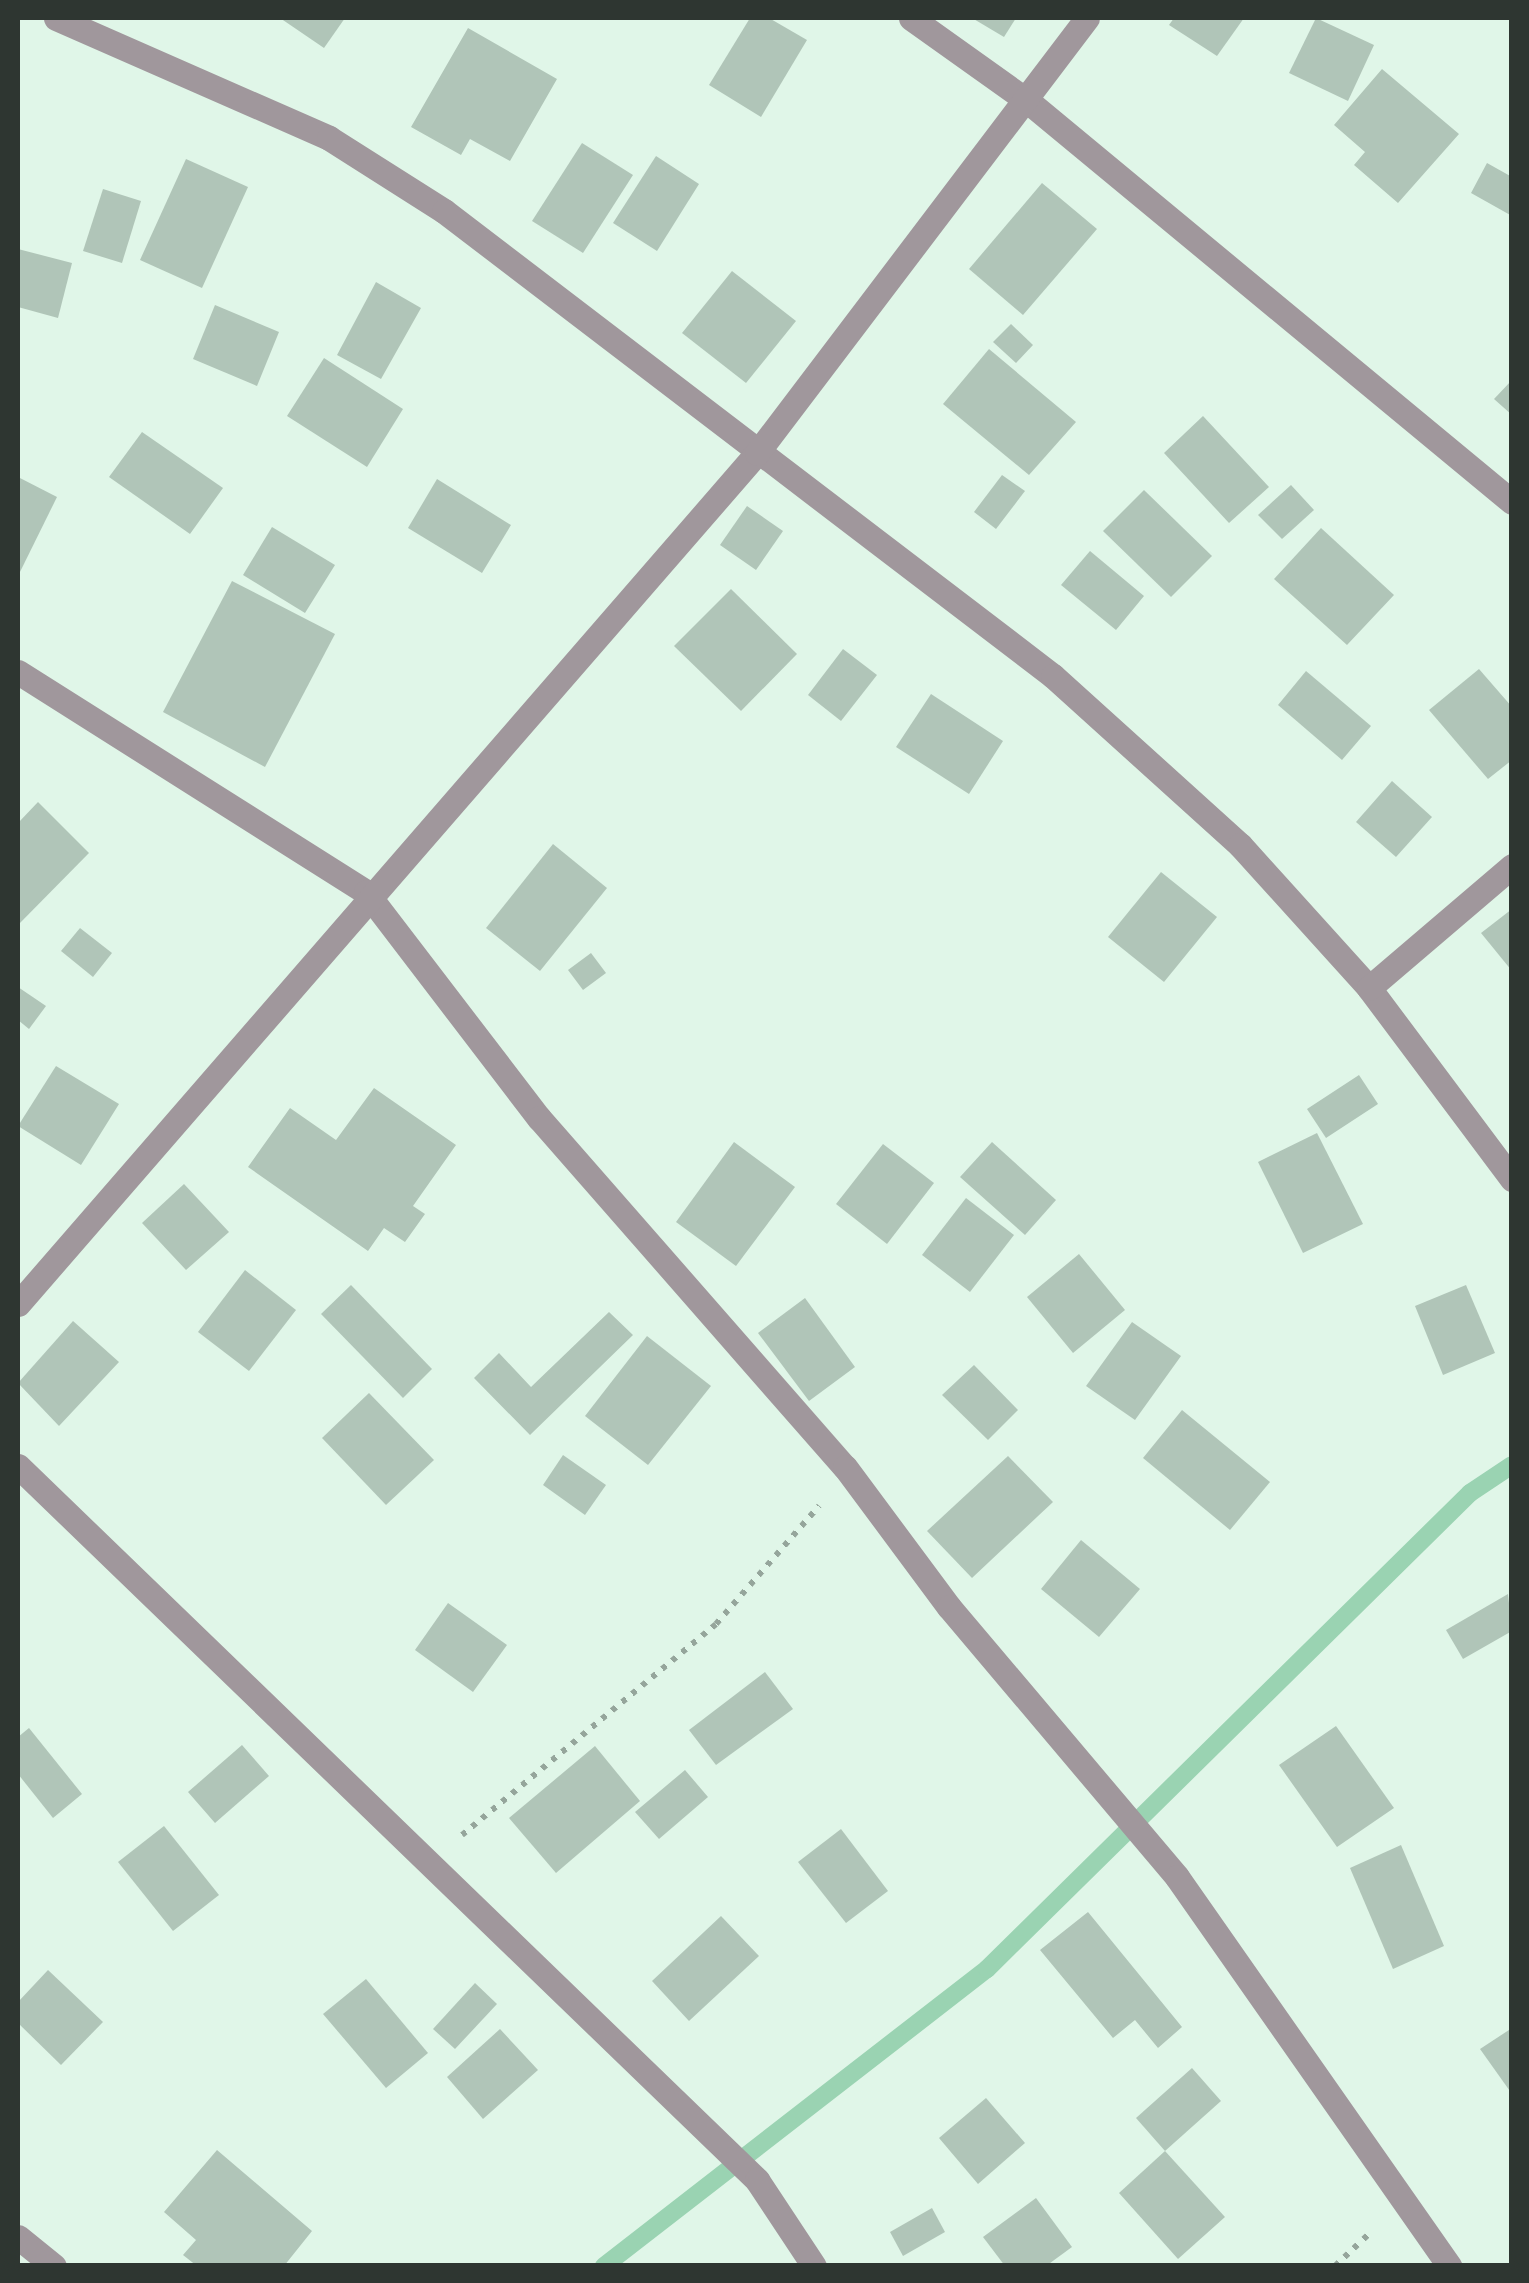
<!DOCTYPE html>
<style>
body{margin:0}
#map{position:relative;width:1529px;height:2283px;overflow:hidden;background:#e0f6e8;font-family:"Nunito Sans",sans-serif}
div>[style]{position:absolute}
.stream>*{height:18px;margin:-9px;padding:0 9px;transform-origin:9px;border-radius:9px;background:#9ad3b2}
.building>*{inset:0;background:#b0c5b8}
.path>*{height:6px;margin-top:-3px;transform-origin:0;background:repeating-linear-gradient(90deg,#95a59b 0 5px,transparent 0 13px)}
.minor>*{height:25px;margin:-12.5px;padding:0 12.5px;transform-origin:12.5px;border-radius:12.5px;background:#a0979c}
span{translate:-50% -50%;white-space:nowrap;text-align:center;line-height:1.15;-webkit-text-stroke:10px #fff;paint-order:stroke}
.frame{position:absolute;inset:0;border:20px solid #2e3631;pointer-events:none}
</style>
<div id="map">
<div class="stream">
<div style="left:604px;top:2266px;width:485px;rotate:-37.8deg"></div>
<div style="left:987px;top:1969px;width:678px;rotate:-44.58deg"></div>
<div style="left:1470px;top:1493px;width:50px;rotate:-33.7deg"></div>
</div>
<div class="building">
<div style="clip-path:polygon(280px 18px,345px 18px,324px 48px)"></div>
<div style="clip-path:polygon(750px 18px,769px 18px,807px 40px,761px 117px,709px 85px)"></div>
<div style="clip-path:polygon(972px 18px,1016px 18px,1004px 37px)"></div>
<div style="clip-path:polygon(1174px 18px,1244px 18px,1217px 56px,1169px 25px)"></div>
<div style="clip-path:polygon(1316px 18px,1374px 45px,1348px 101px,1289px 73px)"></div>
<div style="clip-path:polygon(468px 28px,557px 79px,510px 161px,470px 139px,461px 155px,411px 127px)"></div>
<div style="clip-path:polygon(1382px 69px,1459px 134px,1398px 203px,1354px 165px,1365px 152px,1334px 125px)"></div>
<div style="clip-path:polygon(582px 143px,633px 175px,583px 253px,532px 221px)"></div>
<div style="clip-path:polygon(656px 156px,699px 184px,657px 251px,613px 223px)"></div>
<div style="clip-path:polygon(186px 159px,248px 187px,202px 288px,140px 260px)"></div>
<div style="clip-path:polygon(1487px 163px,1512px 177px,1512px 216px,1471px 193px)"></div>
<div style="clip-path:polygon(1042px 183px,1097px 229px,1023px 315px,969px 269px)"></div>
<div style="clip-path:polygon(103px 189px,141px 201px,122px 263px,83px 251px)"></div>
<div style="clip-path:polygon(18px 249px,72px 263px,58px 318px,18px 307px)"></div>
<div style="clip-path:polygon(732px 271px,796px 321px,746px 383px,682px 333px)"></div>
<div style="clip-path:polygon(376px 282px,421px 308px,381px 379px,337px 355px)"></div>
<div style="clip-path:polygon(215px 305px,279px 332px,257px 386px,193px 359px)"></div>
<div style="clip-path:polygon(1011px 324px,1033px 345px,1016px 363px,993px 342px)"></div>
<div style="clip-path:polygon(989px 349px,1076px 422px,1029px 475px,943px 404px)"></div>
<div style="clip-path:polygon(324px 358px,403px 409px,367px 467px,287px 416px)"></div>
<div style="clip-path:polygon(1512px 380px,1512px 415px,1494px 399px)"></div>
<div style="clip-path:polygon(1203px 416px,1269px 487px,1229px 523px,1164px 453px)"></div>
<div style="clip-path:polygon(142px 432px,223px 488px,190px 534px,109px 477px)"></div>
<div style="clip-path:polygon(1002px 475px,1025px 491px,996px 529px,974px 512px)"></div>
<div style="clip-path:polygon(18px 477px,57px 497px,18px 576px)"></div>
<div style="clip-path:polygon(437px 479px,511px 525px,482px 573px,408px 528px)"></div>
<div style="clip-path:polygon(1291px 485px,1314px 510px,1282px 539px,1258px 515px)"></div>
<div style="clip-path:polygon(1144px 490px,1212px 556px,1171px 597px,1103px 531px)"></div>
<div style="clip-path:polygon(747px 506px,783px 531px,756px 570px,720px 545px)"></div>
<div style="clip-path:polygon(272px 527px,335px 565px,305px 613px,243px 575px)"></div>
<div style="clip-path:polygon(1321px 528px,1394px 595px,1347px 645px,1274px 579px)"></div>
<div style="clip-path:polygon(1090px 551px,1144px 596px,1116px 630px,1061px 585px)"></div>
<div style="clip-path:polygon(232px 581px,335px 634px,265px 767px,163px 712px)"></div>
<div style="clip-path:polygon(731px 589px,797px 654px,741px 711px,674px 646px)"></div>
<div style="clip-path:polygon(843px 649px,877px 675px,841px 721px,808px 695px)"></div>
<div style="clip-path:polygon(1479px 669px,1512px 707px,1512px 760px,1488px 779px,1429px 710px)"></div>
<div style="clip-path:polygon(1306px 671px,1371px 726px,1342px 760px,1278px 705px)"></div>
<div style="clip-path:polygon(931px 694px,1003px 741px,969px 794px,896px 747px)"></div>
<div style="clip-path:polygon(1392px 781px,1432px 817px,1396px 857px,1356px 822px)"></div>
<div style="clip-path:polygon(38px 802px,89px 853px,18px 925px,18px 823px)"></div>
<div style="clip-path:polygon(553px 844px,607px 888px,540px 971px,486px 928px)"></div>
<div style="clip-path:polygon(1161px 872px,1217px 917px,1164px 982px,1108px 937px)"></div>
<div style="clip-path:polygon(1512px 909px,1512px 971px,1481px 933px)"></div>
<div style="clip-path:polygon(80px 928px,112px 953px,93px 977px,61px 951px)"></div>
<div style="clip-path:polygon(591px 953px,606px 973px,583px 990px,568px 970px)"></div>
<div style="clip-path:polygon(18px 987px,46px 1006px,29px 1029px,18px 1020px)"></div>
<div style="clip-path:polygon(56px 1066px,119px 1104px,81px 1165px,18px 1126px)"></div>
<div style="clip-path:polygon(1359px 1075px,1378px 1104px,1326px 1138px,1307px 1109px)"></div>
<div style="clip-path:polygon(374px 1088px,456px 1145px,413px 1206px,425px 1214px,405px 1242px,384px 1228px,368px 1251px,248px 1167px,290px 1108px,336px 1140px)"></div>
<div style="clip-path:polygon(1317px 1133px,1363px 1224px,1303px 1253px,1258px 1162px)"></div>
<div style="clip-path:polygon(734px 1142px,795px 1187px,736px 1266px,676px 1222px)"></div>
<div style="clip-path:polygon(992px 1142px,1056px 1200px,1025px 1235px,960px 1177px)"></div>
<div style="clip-path:polygon(883px 1144px,934px 1183px,887px 1244px,836px 1204px)"></div>
<div style="clip-path:polygon(184px 1184px,229px 1232px,186px 1270px,142px 1223px)"></div>
<div style="clip-path:polygon(966px 1198px,1014px 1235px,970px 1292px,922px 1255px)"></div>
<div style="clip-path:polygon(1079px 1254px,1125px 1310px,1073px 1353px,1027px 1297px)"></div>
<div style="clip-path:polygon(245px 1270px,296px 1310px,249px 1371px,198px 1332px)"></div>
<div style="clip-path:polygon(351px 1285px,432px 1369px,403px 1398px,321px 1314px)"></div>
<div style="clip-path:polygon(1466px 1285px,1495px 1353px,1443px 1375px,1415px 1306px)"></div>
<div style="clip-path:polygon(805px 1298px,855px 1367px,809px 1401px,758px 1333px)"></div>
<div style="clip-path:polygon(609px 1312px,633px 1335px,530px 1435px,474px 1378px,499px 1353px,531px 1387px)"></div>
<div style="clip-path:polygon(73px 1321px,119px 1362px,59px 1426px,18px 1383px)"></div>
<div style="clip-path:polygon(1132px 1322px,1181px 1356px,1135px 1420px,1086px 1386px)"></div>
<div style="clip-path:polygon(647px 1336px,711px 1386px,648px 1465px,585px 1416px)"></div>
<div style="clip-path:polygon(974px 1365px,1018px 1410px,988px 1440px,942px 1395px)"></div>
<div style="clip-path:polygon(369px 1393px,434px 1460px,386px 1505px,322px 1438px)"></div>
<div style="clip-path:polygon(1182px 1410px,1270px 1482px,1230px 1530px,1143px 1458px)"></div>
<div style="clip-path:polygon(563px 1455px,606px 1485px,585px 1515px,543px 1485px)"></div>
<div style="clip-path:polygon(1008px 1456px,1053px 1502px,972px 1578px,927px 1531px)"></div>
<div style="clip-path:polygon(1081px 1540px,1140px 1589px,1099px 1637px,1041px 1589px)"></div>
<div style="clip-path:polygon(1508px 1594px,1512px 1631px,1463px 1659px,1446px 1630px)"></div>
<div style="clip-path:polygon(448px 1603px,507px 1645px,473px 1692px,415px 1650px)"></div>
<div style="clip-path:polygon(765px 1672px,793px 1709px,716px 1765px,689px 1730px)"></div>
<div style="clip-path:polygon(1336px 1726px,1394px 1808px,1337px 1847px,1279px 1765px)"></div>
<div style="clip-path:polygon(29px 1728px,82px 1794px,53px 1818px,18px 1774px,18px 1737px)"></div>
<div style="clip-path:polygon(242px 1745px,269px 1776px,215px 1823px,188px 1792px)"></div>
<div style="clip-path:polygon(595px 1746px,640px 1801px,556px 1873px,509px 1818px)"></div>
<div style="clip-path:polygon(685px 1770px,708px 1797px,659px 1839px,635px 1812px)"></div>
<div style="clip-path:polygon(164px 1826px,219px 1895px,173px 1931px,118px 1862px)"></div>
<div style="clip-path:polygon(841px 1829px,888px 1891px,846px 1923px,798px 1862px)"></div>
<div style="clip-path:polygon(1401px 1845px,1444px 1946px,1393px 1969px,1350px 1868px)"></div>
<div style="clip-path:polygon(1088px 1912px,1182px 2027px,1158px 2048px,1135px 2020px,1113px 2038px,1040px 1950px)"></div>
<div style="clip-path:polygon(721px 1916px,759px 1956px,689px 2021px,652px 1981px)"></div>
<div style="clip-path:polygon(48px 1970px,103px 2022px,61px 2065px,18px 2023px,18px 2002px)"></div>
<div style="clip-path:polygon(366px 1979px,428px 2053px,386px 2088px,323px 2014px)"></div>
<div style="clip-path:polygon(475px 1983px,497px 2004px,455px 2049px,433px 2029px)"></div>
<div style="clip-path:polygon(1512px 2028px,1512px 2094px,1480px 2049px)"></div>
<div style="clip-path:polygon(500px 2029px,538px 2070px,483px 2119px,447px 2077px)"></div>
<div style="clip-path:polygon(1192px 2068px,1221px 2101px,1165px 2151px,1136px 2118px)"></div>
<div style="clip-path:polygon(986px 2098px,1025px 2143px,978px 2184px,939px 2138px)"></div>
<div style="clip-path:polygon(217px 2150px,312px 2231px,284px 2266px,197px 2266px,183px 2255px,196px 2240px,164px 2212px)"></div>
<div style="clip-path:polygon(1165px 2151px,1225px 2217px,1178px 2259px,1119px 2193px)"></div>
<div style="clip-path:polygon(1036px 2198px,1072px 2247px,1046px 2266px,1005px 2266px,983px 2237px)"></div>
<div style="clip-path:polygon(932px 2208px,945px 2232px,903px 2256px,890px 2232px)"></div>
</div>
<div class="path">
<div style="left:462px;top:1835px;width:330px;rotate:-39.7deg"></div>
<div style="left:716px;top:1624px;width:157px;rotate:-48.9deg"></div>
<div style="left:1335px;top:2266px;width:51px;rotate:-43.4deg"></div>
</div>
<div class="minor">
<div style="left:56px;top:18px;width:298px;rotate:23.7deg"></div>
<div style="left:329px;top:138px;width:136px;rotate:32.4deg"></div>
<div style="left:444px;top:211px;width:766px;rotate:37.36deg"></div>
<div style="left:1053px;top:676px;width:252px;rotate:42.1deg"></div>
<div style="left:1240px;top:845px;width:193px;rotate:47.9deg"></div>
<div style="left:1369px;top:988px;width:239px;rotate:53.2deg"></div>
<div style="left:911px;top:18px;width:146px;rotate:35.5deg"></div>
<div style="left:1030px;top:103px;width:626px;rotate:39.62deg"></div>
<div style="left:18px;top:672px;width:412px;rotate:32.3deg"></div>
<div style="left:366px;top:892px;width:285px;rotate:52.6deg"></div>
<div style="left:539px;top:1118px;width:464px;rotate:48.8deg"></div>
<div style="left:845px;top:1467px;width:174px;rotate:53.4deg"></div>
<div style="left:949px;top:1607px;width:353px;rotate:49.8deg"></div>
<div style="left:1177px;top:1877px;width:475px;rotate:55deg"></div>
<div style="left:1369px;top:988px;width:188px;rotate:-40.5deg"></div>
<div style="left:18px;top:1304px;width:1127px;rotate:-49.03deg"></div>
<div style="left:757px;top:453px;width:546px;rotate:-52.82deg"></div>
<div style="left:18px;top:1466px;width:1028px;rotate:44.01deg"></div>
<div style="left:757px;top:2180px;width:103px;rotate:56.5deg"></div>
<div style="left:18px;top:2237px;width:46px;rotate:38.9deg"></div>
</div>
<div class="frame"></div>
</div>
